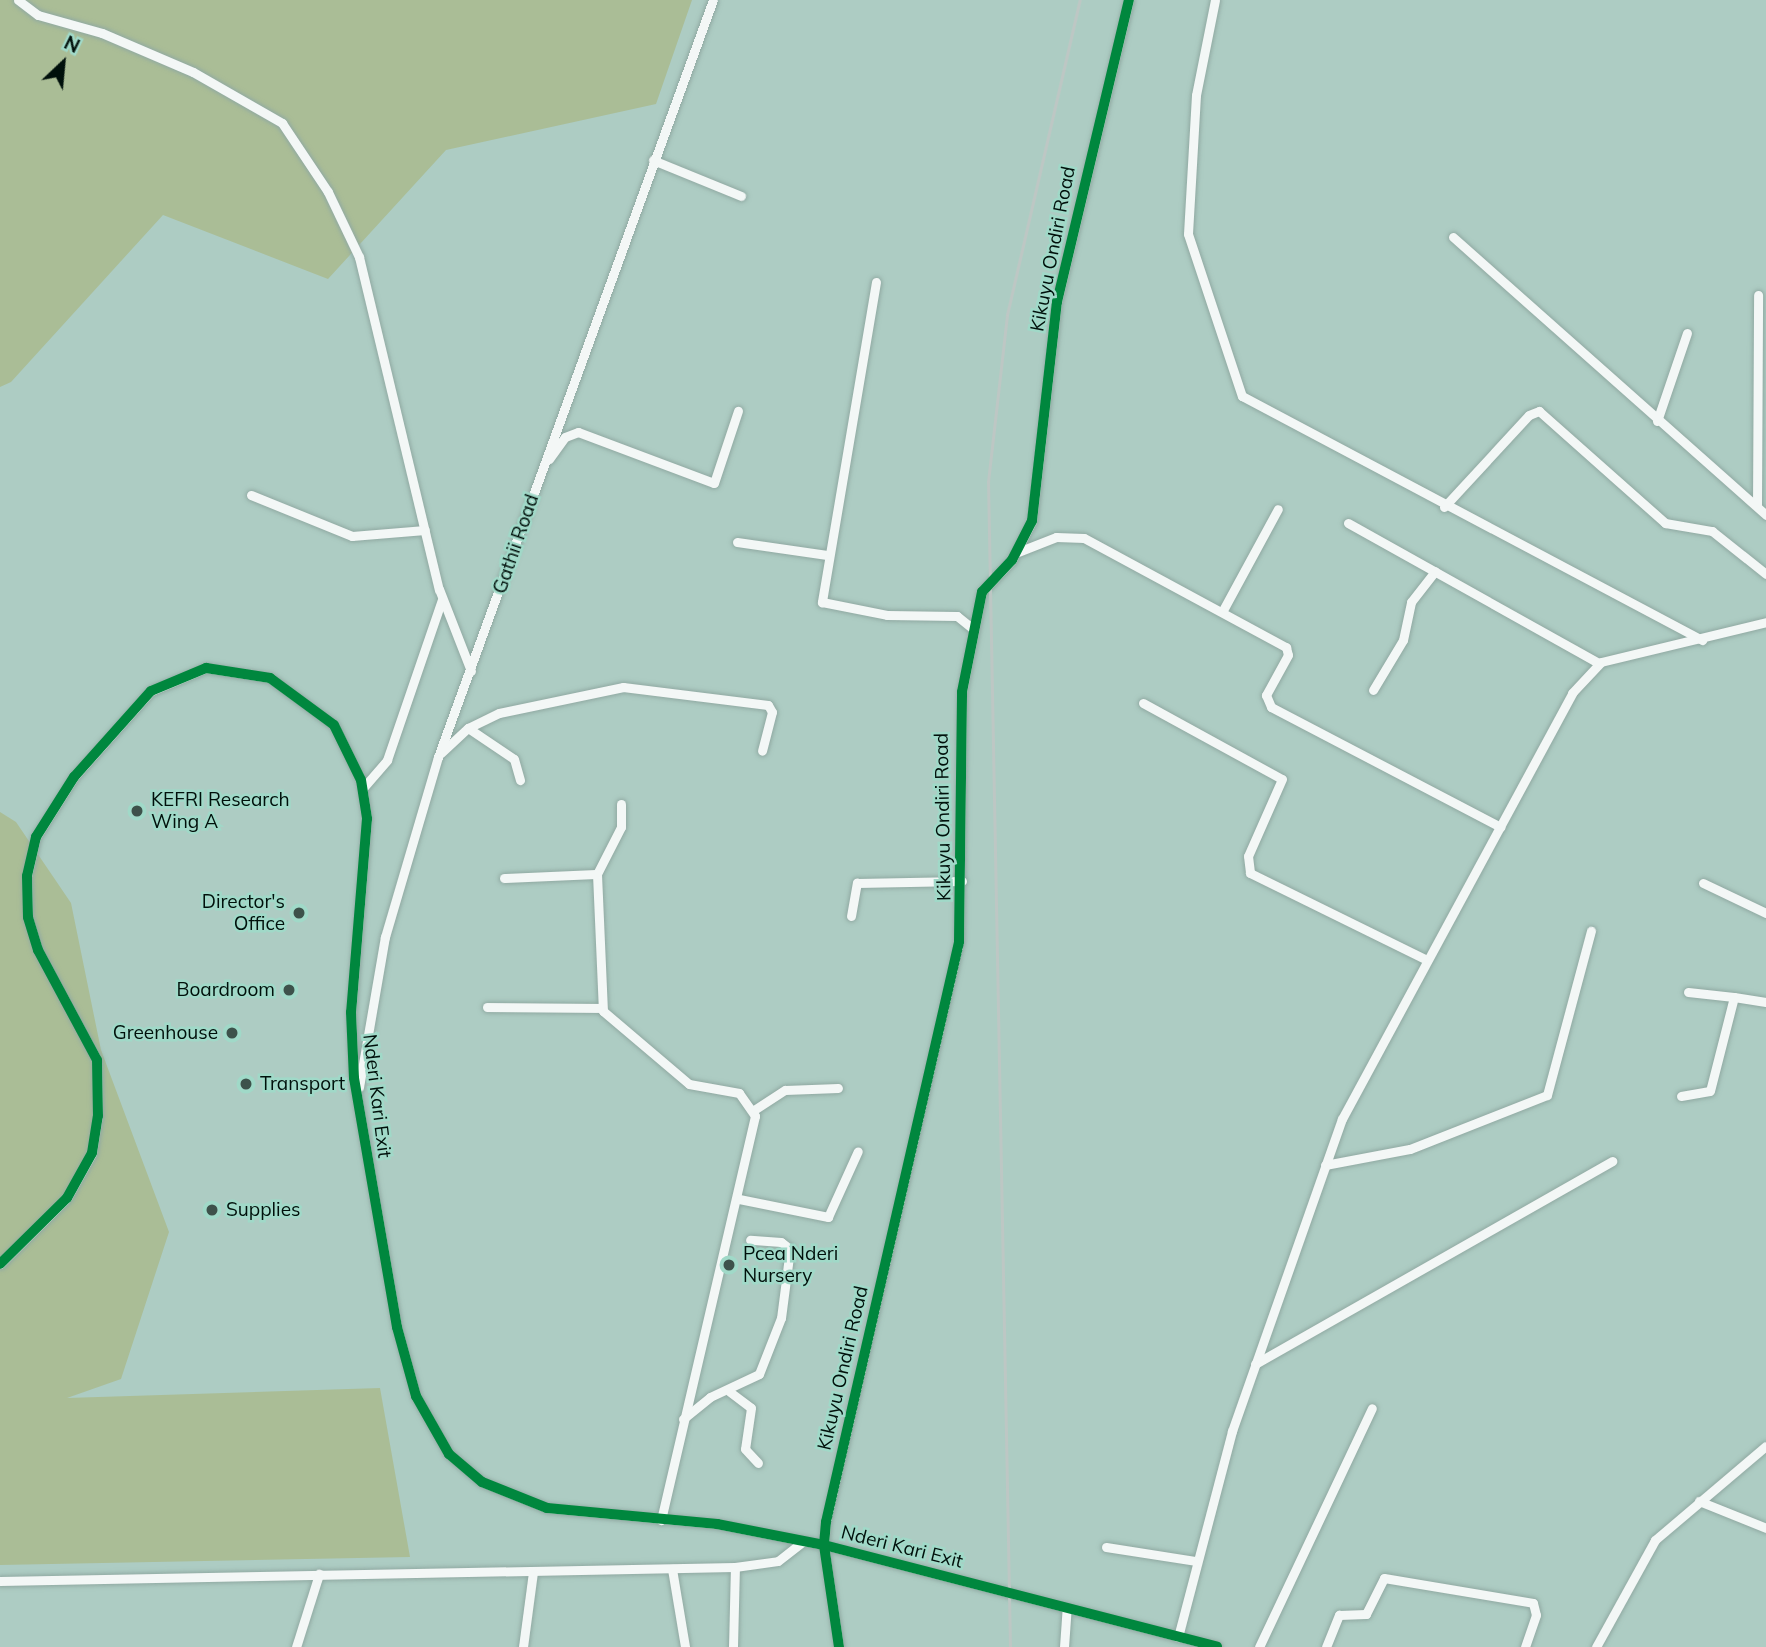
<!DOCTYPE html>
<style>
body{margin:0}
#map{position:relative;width:1766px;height:1647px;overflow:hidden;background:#adccc3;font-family:Mulish,sans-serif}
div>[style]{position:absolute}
.green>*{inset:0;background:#aabd96}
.roads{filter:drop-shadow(0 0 2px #90a9a2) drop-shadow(0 0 2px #90a9a2)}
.minor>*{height:9px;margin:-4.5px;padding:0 4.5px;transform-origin:4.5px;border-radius:4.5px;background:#f3f7f6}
.rail>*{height:2.5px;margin:-1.25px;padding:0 1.25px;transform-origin:1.25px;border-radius:1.25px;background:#bdc7c4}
.cycleway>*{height:10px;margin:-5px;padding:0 5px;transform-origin:5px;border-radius:5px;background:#00873e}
.dots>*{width:19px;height:19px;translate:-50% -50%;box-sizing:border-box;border:4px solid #a0d9c8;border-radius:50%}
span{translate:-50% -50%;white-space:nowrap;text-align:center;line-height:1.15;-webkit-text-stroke:5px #a0d9c8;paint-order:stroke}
.street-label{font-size:19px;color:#00100b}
.poi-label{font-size:19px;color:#00100b}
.left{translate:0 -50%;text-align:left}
.right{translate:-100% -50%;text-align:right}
.north{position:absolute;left:28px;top:28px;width:70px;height:70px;-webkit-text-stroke:5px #a0d9c8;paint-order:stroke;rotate:26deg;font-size:19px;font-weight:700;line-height:28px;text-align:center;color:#00100b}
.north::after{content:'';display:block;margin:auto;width:24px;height:32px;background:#00100b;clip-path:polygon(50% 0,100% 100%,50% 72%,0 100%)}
</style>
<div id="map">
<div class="green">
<div style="clip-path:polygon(0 0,692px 0,656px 104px,446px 150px,328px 279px,163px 215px,11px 382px,0 387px)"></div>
<div style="clip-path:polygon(0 812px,16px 822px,71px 903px,101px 1050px,169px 1232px,121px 1379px,67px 1398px,380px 1388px,410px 1557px,0 1565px)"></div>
</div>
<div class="roads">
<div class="minor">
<div style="left:18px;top:0;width:25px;rotate:37deg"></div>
<div style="left:38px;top:15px;width:66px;rotate:15.7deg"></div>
<div style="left:102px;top:33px;width:99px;rotate:23.2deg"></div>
<div style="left:193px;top:72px;width:103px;rotate:29.8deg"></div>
<div style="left:282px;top:123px;width:83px;rotate:56.3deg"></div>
<div style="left:328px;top:192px;width:72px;rotate:64.5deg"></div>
<div style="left:359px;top:257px;width:342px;rotate:76.5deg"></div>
<div style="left:439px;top:589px;width:88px;rotate:68.7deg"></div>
<div style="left:1215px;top:0;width:97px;rotate:101.3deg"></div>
<div style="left:1196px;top:95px;width:139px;rotate:93.3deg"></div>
<div style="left:1188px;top:234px;width:171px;rotate:71.6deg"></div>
<div style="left:1242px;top:396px;width:521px;rotate:27.94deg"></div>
<div style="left:653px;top:160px;width:95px;rotate:22.2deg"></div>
<div style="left:1453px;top:237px;width:419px;rotate:41.6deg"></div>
<div style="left:876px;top:282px;width:325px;rotate:99.6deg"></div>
<div style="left:822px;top:602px;width:66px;rotate:11.3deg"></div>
<div style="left:887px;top:615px;width:70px;rotate:0.8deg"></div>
<div style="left:957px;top:616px;width:22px;rotate:39deg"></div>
<div style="left:1657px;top:421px;width:93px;rotate:-71.2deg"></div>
<div style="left:549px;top:459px;width:27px;rotate:-54deg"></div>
<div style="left:565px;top:437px;width:14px;rotate:-21deg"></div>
<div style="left:578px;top:432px;width:145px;rotate:20.6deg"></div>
<div style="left:714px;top:483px;width:76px;rotate:-71.6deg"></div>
<div style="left:251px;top:495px;width:109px;rotate:22.1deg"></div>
<div style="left:352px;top:536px;width:73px;rotate:-4.7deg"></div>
<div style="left:1757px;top:506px;width:211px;rotate:-89.7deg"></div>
<div style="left:1444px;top:507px;width:125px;rotate:-47.3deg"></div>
<div style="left:1529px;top:415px;width:11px;rotate:-22deg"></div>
<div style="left:1539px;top:411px;width:169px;rotate:41.6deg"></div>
<div style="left:1665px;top:523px;width:48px;rotate:9.7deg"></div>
<div style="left:1712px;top:531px;width:69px;rotate:38.5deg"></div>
<div style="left:1348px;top:523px;width:287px;rotate:29.2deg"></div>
<div style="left:737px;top:542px;width:91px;rotate:8.2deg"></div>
<div style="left:1018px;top:552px;width:41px;rotate:-21.5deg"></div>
<div style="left:1056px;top:537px;width:28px;rotate:2deg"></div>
<div style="left:1084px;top:538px;width:230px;rotate:28.4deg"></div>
<div style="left:1286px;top:647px;width:8px;rotate:76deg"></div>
<div style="left:1288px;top:655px;width:46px;rotate:118.8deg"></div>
<div style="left:1266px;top:695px;width:13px;rotate:67deg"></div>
<div style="left:1271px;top:707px;width:259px;rotate:27.6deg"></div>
<div style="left:1222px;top:612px;width:117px;rotate:-61.5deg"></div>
<div style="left:1373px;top:690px;width:58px;rotate:-59deg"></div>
<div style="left:1403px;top:640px;width:39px;rotate:-78deg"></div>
<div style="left:1411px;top:602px;width:39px;rotate:-52deg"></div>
<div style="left:1143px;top:703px;width:158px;rotate:28.7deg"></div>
<div style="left:1282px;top:779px;width:84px;rotate:113.8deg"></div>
<div style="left:1248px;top:856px;width:17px;rotate:83deg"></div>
<div style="left:1250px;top:873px;width:195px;rotate:26.2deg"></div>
<div style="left:468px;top:728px;width:55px;rotate:34deg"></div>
<div style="left:514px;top:759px;width:22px;rotate:74deg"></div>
<div style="left:441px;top:753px;width:37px;rotate:-43deg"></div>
<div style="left:468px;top:728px;width:34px;rotate:-26deg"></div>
<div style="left:499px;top:713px;width:127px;rotate:-11.8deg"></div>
<div style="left:623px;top:687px;width:146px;rotate:7.1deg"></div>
<div style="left:768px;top:705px;width:8px;rotate:60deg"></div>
<div style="left:772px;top:712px;width:40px;rotate:104.4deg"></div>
<div style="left:363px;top:788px;width:37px;rotate:-49deg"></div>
<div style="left:387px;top:760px;width:170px;rotate:-71.1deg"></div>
<div style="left:621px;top:804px;width:23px;rotate:90deg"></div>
<div style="left:621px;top:827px;width:53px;rotate:117.1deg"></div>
<div style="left:597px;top:874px;width:137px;rotate:87.5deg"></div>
<div style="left:603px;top:1011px;width:113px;rotate:40.3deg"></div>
<div style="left:689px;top:1084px;width:51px;rotate:10.2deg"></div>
<div style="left:739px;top:1093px;width:28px;rotate:55deg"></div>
<div style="left:755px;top:1116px;width:415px;rotate:103.1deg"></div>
<div style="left:504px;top:878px;width:93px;rotate:-2.5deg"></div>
<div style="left:1703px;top:883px;width:70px;rotate:25.5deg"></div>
<div style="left:851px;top:916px;width:34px;rotate:-80deg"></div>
<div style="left:857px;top:883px;width:105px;rotate:-1.1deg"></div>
<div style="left:1688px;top:992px;width:46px;rotate:6.2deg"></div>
<div style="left:487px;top:1007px;width:114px;rotate:0.5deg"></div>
<div style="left:359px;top:1087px;width:152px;rotate:-80.2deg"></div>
<div style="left:385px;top:937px;width:188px;rotate:-73.6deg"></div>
<div style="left:438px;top:757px;width:805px;rotate:-70.04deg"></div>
<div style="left:1681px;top:1096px;width:29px;rotate:-10deg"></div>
<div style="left:1710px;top:1091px;width:97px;rotate:-75.7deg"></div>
<div style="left:1734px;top:997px;width:32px;rotate:9deg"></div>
<div style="left:754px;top:1110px;width:37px;rotate:-33deg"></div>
<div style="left:785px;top:1090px;width:53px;rotate:-2.2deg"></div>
<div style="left:1325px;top:1165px;width:86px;rotate:-10.7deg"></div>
<div style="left:1410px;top:1149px;width:147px;rotate:-21.5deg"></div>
<div style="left:1547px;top:1095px;width:170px;rotate:-75deg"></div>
<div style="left:739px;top:1199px;width:91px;rotate:11.4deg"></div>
<div style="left:828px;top:1217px;width:72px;rotate:-65.6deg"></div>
<div style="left:0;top:1264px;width:94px;rotate:-44.6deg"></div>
<div style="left:67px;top:1198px;width:51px;rotate:-60.9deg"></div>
<div style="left:92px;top:1153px;width:37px;rotate:-81deg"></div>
<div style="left:98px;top:1116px;width:56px;rotate:-91deg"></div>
<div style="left:97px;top:1060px;width:125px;rotate:-118.2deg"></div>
<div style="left:38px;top:950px;width:34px;rotate:-107deg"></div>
<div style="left:28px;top:917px;width:41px;rotate:-91.4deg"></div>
<div style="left:27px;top:876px;width:40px;rotate:-77deg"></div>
<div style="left:36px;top:837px;width:71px;rotate:-57.7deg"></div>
<div style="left:74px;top:777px;width:115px;rotate:-48.2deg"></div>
<div style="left:151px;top:691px;width:60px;rotate:-22.7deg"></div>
<div style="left:206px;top:668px;width:65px;rotate:8.9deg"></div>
<div style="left:270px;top:678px;width:79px;rotate:36.3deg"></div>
<div style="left:334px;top:725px;width:61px;rotate:63.9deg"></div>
<div style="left:361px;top:780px;width:39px;rotate:81deg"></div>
<div style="left:367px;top:819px;width:194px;rotate:94.7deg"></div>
<div style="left:351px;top:1012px;width:66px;rotate:87.4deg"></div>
<div style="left:354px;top:1078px;width:253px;rotate:80.2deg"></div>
<div style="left:397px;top:1327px;width:72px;rotate:74.6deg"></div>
<div style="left:416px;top:1396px;width:67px;rotate:60.4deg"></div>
<div style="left:449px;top:1454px;width:43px;rotate:40.3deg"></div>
<div style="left:482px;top:1482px;width:70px;rotate:21.8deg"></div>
<div style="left:547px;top:1508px;width:171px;rotate:5.4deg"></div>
<div style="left:717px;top:1524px;width:109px;rotate:11.1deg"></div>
<div style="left:824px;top:1545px;width:406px;rotate:14.5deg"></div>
<div style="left:1255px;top:1364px;width:411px;rotate:-29.6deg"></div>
<div style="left:730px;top:1392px;width:26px;rotate:37deg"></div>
<div style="left:751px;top:1408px;width:41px;rotate:98.3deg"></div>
<div style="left:745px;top:1449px;width:19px;rotate:47deg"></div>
<div style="left:683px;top:1419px;width:35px;rotate:-39deg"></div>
<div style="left:710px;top:1397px;width:54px;rotate:-25.1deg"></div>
<div style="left:759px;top:1374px;width:60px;rotate:-68.6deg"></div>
<div style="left:781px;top:1318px;width:70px;rotate:-82.6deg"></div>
<div style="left:790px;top:1249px;width:11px;rotate:-142deg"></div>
<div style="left:781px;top:1242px;width:31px;rotate:-176deg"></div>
<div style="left:1699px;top:1501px;width:72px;rotate:21.9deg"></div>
<div style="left:1106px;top:1547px;width:90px;rotate:8.9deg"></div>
<div style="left:672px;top:1569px;width:79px;rotate:80.5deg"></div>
<div style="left:0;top:1581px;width:735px;rotate:-1.09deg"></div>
<div style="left:735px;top:1567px;width:43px;rotate:-7.9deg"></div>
<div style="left:778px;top:1561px;width:31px;rotate:-38deg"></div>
<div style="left:1178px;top:1637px;width:213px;rotate:-75.3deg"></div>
<div style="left:1232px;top:1431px;width:331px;rotate:-70.6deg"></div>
<div style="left:1342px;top:1119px;width:484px;rotate:-61.6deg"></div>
<div style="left:1572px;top:693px;width:42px;rotate:-46.9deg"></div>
<div style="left:1601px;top:662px;width:170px;rotate:-13.6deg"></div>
<div style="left:296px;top:1647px;width:77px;rotate:-72.5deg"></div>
<div style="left:523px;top:1647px;width:76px;rotate:-82.4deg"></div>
<div style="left:733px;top:1647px;width:80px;rotate:-88.6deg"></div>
<div style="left:839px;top:1647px;width:103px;rotate:-98.4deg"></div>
<div style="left:824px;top:1545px;width:23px;rotate:-85deg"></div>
<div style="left:826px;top:1522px;width:595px;rotate:-77.08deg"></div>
<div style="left:959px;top:942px;width:250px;rotate:-89.3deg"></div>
<div style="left:962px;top:692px;width:102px;rotate:-78.7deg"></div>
<div style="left:982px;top:592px;width:44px;rotate:-46.8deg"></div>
<div style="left:1012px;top:560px;width:44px;rotate:-62.9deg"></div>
<div style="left:1032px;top:521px;width:220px;rotate:-83.5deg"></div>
<div style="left:1057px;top:302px;width:310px;rotate:-76.6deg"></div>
<div style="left:1064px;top:1647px;width:39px;rotate:-86deg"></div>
<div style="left:1259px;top:1647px;width:264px;rotate:-64.7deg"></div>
<div style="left:1326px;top:1647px;width:35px;rotate:-68deg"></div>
<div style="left:1339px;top:1615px;width:27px;rotate:-2deg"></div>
<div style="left:1366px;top:1614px;width:40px;rotate:-63.4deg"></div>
<div style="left:1384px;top:1578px;width:151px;rotate:9.5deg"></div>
<div style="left:1533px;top:1603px;width:12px;rotate:76deg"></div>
<div style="left:1536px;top:1615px;width:34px;rotate:109deg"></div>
<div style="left:1596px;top:1647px;width:122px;rotate:-61.1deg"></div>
<div style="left:1655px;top:1540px;width:145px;rotate:-40.3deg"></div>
</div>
</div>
<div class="rail">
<div style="left:1010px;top:1647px;width:1165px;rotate:-91.08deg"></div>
<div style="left:988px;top:482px;width:168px;rotate:-83.5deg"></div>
<div style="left:1007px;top:315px;width:323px;rotate:-77deg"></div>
</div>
<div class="cycleway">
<div style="left:0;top:1264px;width:94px;rotate:-44.6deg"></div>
<div style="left:67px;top:1198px;width:51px;rotate:-60.9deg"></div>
<div style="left:92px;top:1153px;width:37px;rotate:-81deg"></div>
<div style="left:98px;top:1116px;width:56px;rotate:-91deg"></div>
<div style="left:97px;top:1060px;width:125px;rotate:-118.2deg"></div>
<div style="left:38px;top:950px;width:34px;rotate:-107deg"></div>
<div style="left:28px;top:917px;width:41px;rotate:-91.4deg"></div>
<div style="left:27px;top:876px;width:40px;rotate:-77deg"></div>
<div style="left:36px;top:837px;width:71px;rotate:-57.7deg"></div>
<div style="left:74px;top:777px;width:115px;rotate:-48.2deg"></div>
<div style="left:151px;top:691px;width:60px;rotate:-22.7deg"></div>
<div style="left:206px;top:668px;width:65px;rotate:8.9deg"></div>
<div style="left:270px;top:678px;width:79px;rotate:36.3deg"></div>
<div style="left:334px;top:725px;width:61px;rotate:63.9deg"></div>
<div style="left:361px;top:780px;width:39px;rotate:81deg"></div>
<div style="left:367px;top:819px;width:194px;rotate:94.7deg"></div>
<div style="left:351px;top:1012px;width:66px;rotate:87.4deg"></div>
<div style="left:354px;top:1078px;width:253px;rotate:80.2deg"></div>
<div style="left:397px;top:1327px;width:72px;rotate:74.6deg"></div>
<div style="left:416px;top:1396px;width:67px;rotate:60.4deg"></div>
<div style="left:449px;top:1454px;width:43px;rotate:40.3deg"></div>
<div style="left:482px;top:1482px;width:70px;rotate:21.8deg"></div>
<div style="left:547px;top:1508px;width:171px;rotate:5.4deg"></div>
<div style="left:717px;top:1524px;width:109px;rotate:11.1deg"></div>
<div style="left:824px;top:1545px;width:406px;rotate:14.5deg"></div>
<div style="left:839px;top:1647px;width:103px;rotate:-98.4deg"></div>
<div style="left:824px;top:1545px;width:23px;rotate:-85deg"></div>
<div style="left:826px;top:1522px;width:595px;rotate:-77.08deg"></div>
<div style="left:959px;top:942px;width:250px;rotate:-89.3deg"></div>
<div style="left:962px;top:692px;width:102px;rotate:-78.7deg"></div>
<div style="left:982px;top:592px;width:44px;rotate:-46.8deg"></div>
<div style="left:1012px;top:560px;width:44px;rotate:-62.9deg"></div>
<div style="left:1032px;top:521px;width:220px;rotate:-83.5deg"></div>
<div style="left:1057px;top:302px;width:310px;rotate:-76.6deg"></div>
</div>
<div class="dots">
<div style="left:137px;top:811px;background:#3d524b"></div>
<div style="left:299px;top:913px;background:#3d524b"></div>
<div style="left:289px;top:990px;background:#3d524b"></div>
<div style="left:232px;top:1033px;background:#3d524b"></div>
<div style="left:246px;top:1084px;background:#3d524b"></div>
<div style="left:212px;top:1210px;background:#3d524b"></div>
<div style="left:729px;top:1265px;background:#3d524b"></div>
</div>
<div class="street-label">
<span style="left:1053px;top:249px;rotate:-79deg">Kikuyu Ondiri Road</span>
<span style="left:516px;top:544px;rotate:-71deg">Gathii Road</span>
<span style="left:943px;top:817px;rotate:-91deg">Kikuyu Ondiri Road</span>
<span style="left:377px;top:1096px;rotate:83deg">Nderi Kari Exit</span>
<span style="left:843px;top:1368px;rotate:-77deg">Kikuyu Ondiri Road</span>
<span style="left:902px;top:1547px;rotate:14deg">Nderi Kari Exit</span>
</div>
<div class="poi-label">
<span class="left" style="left:151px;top:811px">KEFRI Research<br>Wing A</span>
<span class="right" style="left:285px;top:913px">Director's<br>Office</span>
<span class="right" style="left:275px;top:990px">Boardroom</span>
<span class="right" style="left:218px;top:1033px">Greenhouse</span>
<span class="left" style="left:260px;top:1084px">Transport</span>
<span class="left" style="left:226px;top:1210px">Supplies</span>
<span class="left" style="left:743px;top:1265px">Pcea Nderi<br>Nursery</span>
</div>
<div class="north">N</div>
</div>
